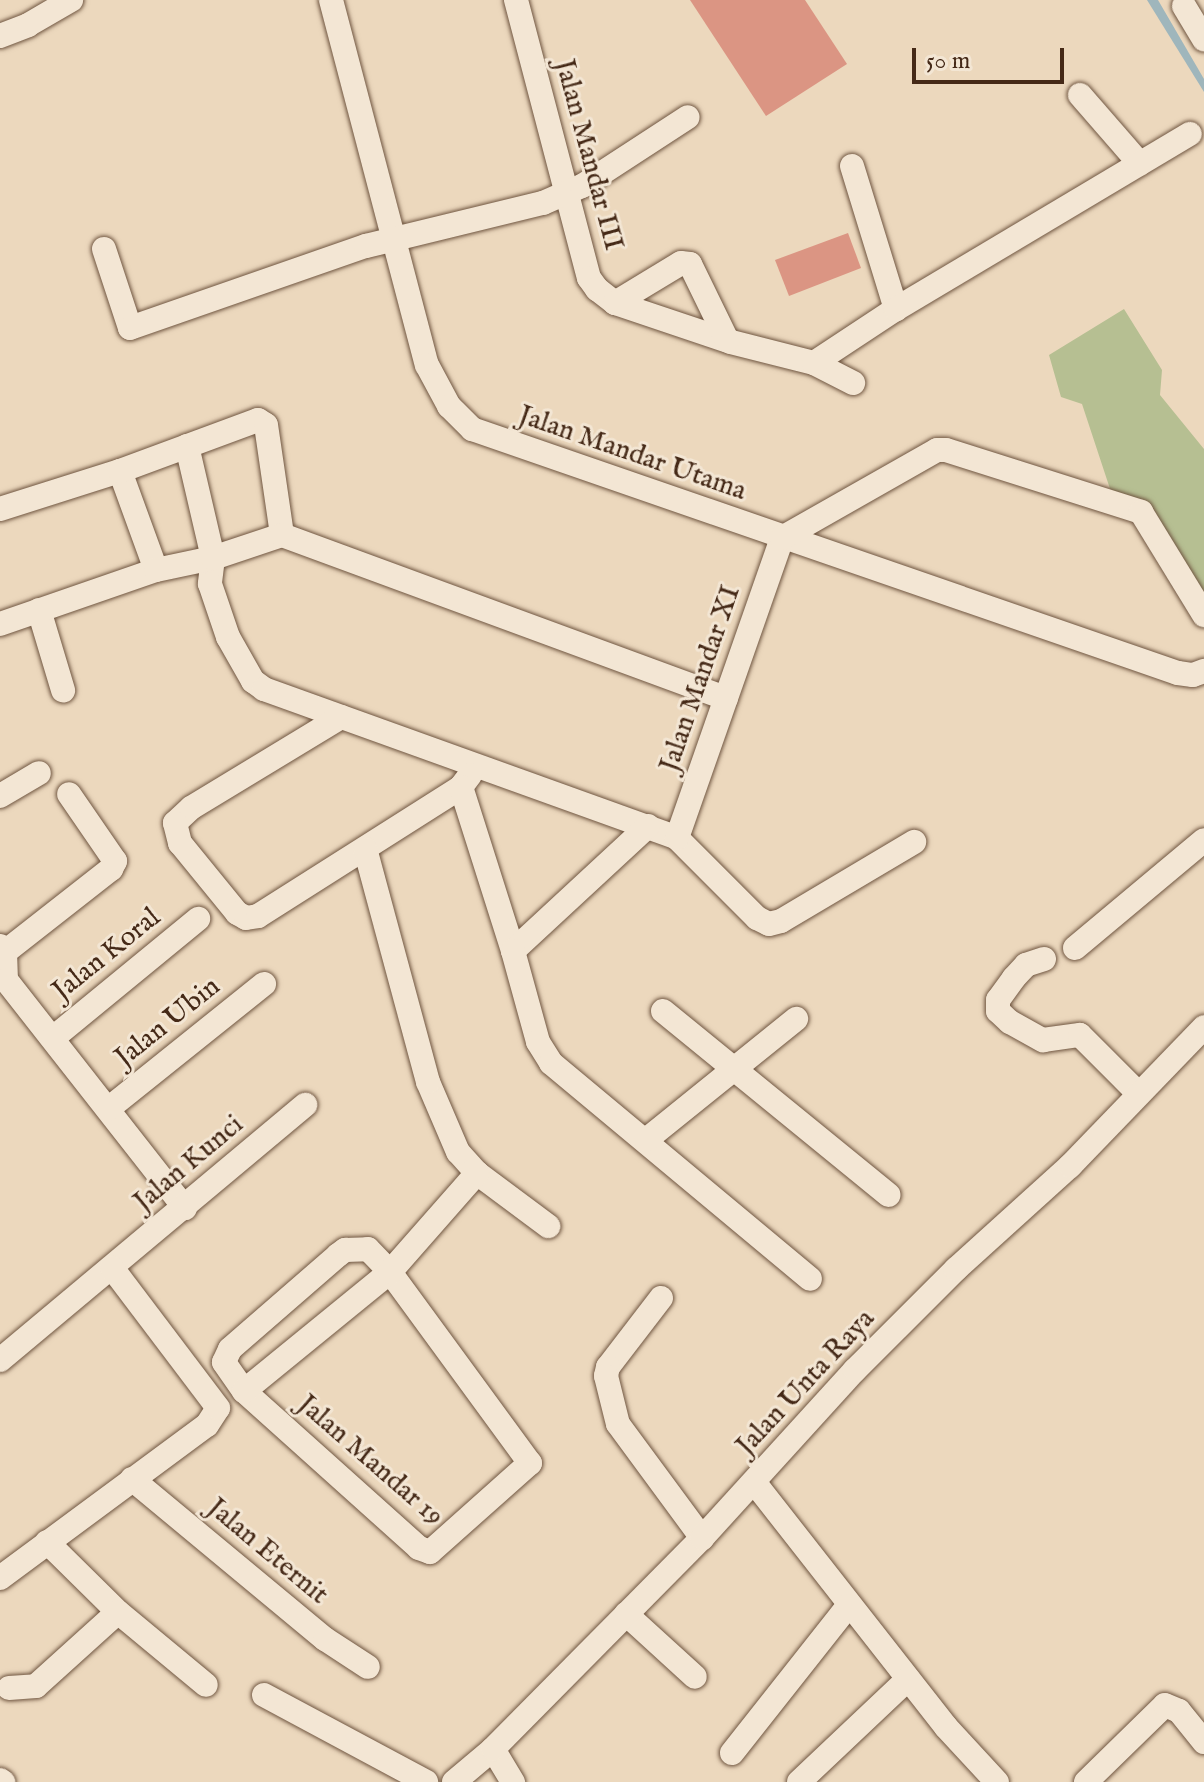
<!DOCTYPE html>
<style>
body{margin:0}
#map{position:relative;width:1204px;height:1782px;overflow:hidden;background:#ecd8bd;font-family:"IM FELL English",serif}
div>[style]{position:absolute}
.green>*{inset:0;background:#b6bf92}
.water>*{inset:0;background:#9fb6bc}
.building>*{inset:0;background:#db9583}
.roads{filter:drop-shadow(0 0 2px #6f5540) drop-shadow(0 0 2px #6f5540)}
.minor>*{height:24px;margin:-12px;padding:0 12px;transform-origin:12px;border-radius:12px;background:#f3e6d4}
span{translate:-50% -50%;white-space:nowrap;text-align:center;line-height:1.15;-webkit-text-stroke:6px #f3e6d4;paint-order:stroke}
.street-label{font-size:28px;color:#452917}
.scale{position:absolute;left:912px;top:48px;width:152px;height:36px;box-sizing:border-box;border:4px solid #452917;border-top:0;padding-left:10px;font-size:24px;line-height:28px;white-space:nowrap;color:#452917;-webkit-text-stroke:6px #f3e6d4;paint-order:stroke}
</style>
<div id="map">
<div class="green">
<div style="clip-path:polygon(1124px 309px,1162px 370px,1160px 395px,1204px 449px,1204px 602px,1146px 511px,1114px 501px,1082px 404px,1061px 397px,1049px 355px)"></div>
</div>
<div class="water">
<div style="clip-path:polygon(1147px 0,1158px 0,1204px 79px,1204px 92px)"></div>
</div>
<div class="building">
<div style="clip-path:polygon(690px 0,805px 0,847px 64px,766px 116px)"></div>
<div style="clip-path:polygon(848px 233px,861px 268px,789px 296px,775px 260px)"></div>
</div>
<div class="roads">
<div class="minor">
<div style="left:331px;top:0;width:377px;rotate:75.3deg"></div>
<div style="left:427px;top:365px;width:47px;rotate:61.8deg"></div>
<div style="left:449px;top:406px;width:33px;rotate:45deg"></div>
<div style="left:472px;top:429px;width:747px;rotate:19.07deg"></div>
<div style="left:1178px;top:673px;width:15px;rotate:8deg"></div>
<div style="left:1193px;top:675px;width:12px;rotate:-20deg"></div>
<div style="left:516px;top:0;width:287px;rotate:75.3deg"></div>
<div style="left:589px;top:278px;width:14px;rotate:54deg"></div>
<div style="left:597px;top:289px;width:23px;rotate:38deg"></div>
<div style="left:615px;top:303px;width:122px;rotate:18.6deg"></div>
<div style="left:731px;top:342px;width:86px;rotate:14.2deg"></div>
<div style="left:814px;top:363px;width:44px;rotate:27.1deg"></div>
<div style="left:1184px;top:6px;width:39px;rotate:59deg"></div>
<div style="left:0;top:36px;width:30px;rotate:-21deg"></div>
<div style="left:28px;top:25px;width:50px;rotate:-30.2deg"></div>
<div style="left:1080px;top:95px;width:91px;rotate:49deg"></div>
<div style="left:852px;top:166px;width:150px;rotate:72.9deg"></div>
<div style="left:104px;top:249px;width:83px;rotate:71.8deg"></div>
<div style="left:130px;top:328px;width:250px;rotate:-19.2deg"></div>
<div style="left:366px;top:246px;width:182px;rotate:-13.7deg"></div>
<div style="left:543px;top:203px;width:43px;rotate:-23.6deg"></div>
<div style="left:582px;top:186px;width:126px;rotate:-33.1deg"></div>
<div style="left:615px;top:303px;width:77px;rotate:-31.2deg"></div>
<div style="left:681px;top:263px;width:9px;rotate:6deg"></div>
<div style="left:690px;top:264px;width:85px;rotate:64deg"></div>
<div style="left:814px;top:363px;width:98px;rotate:-33.4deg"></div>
<div style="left:896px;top:309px;width:342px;rotate:-30.8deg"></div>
<div style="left:187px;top:446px;width:115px;rotate:76.9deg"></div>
<div style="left:213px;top:558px;width:26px;rotate:97deg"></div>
<div style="left:210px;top:584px;width:56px;rotate:71.2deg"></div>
<div style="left:228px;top:637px;width:51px;rotate:60.4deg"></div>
<div style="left:253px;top:681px;width:14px;rotate:36deg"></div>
<div style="left:264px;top:689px;width:439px;rotate:19.8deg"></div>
<div style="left:677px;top:838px;width:113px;rotate:45deg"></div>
<div style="left:757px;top:918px;width:13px;rotate:27deg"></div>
<div style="left:769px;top:924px;width:12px;rotate:-14deg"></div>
<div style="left:781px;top:921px;width:155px;rotate:-30.7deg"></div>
<div style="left:120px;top:471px;width:105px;rotate:70deg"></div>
<div style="left:0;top:509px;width:126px;rotate:-17.6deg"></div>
<div style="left:120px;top:471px;width:147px;rotate:-20.3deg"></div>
<div style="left:258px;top:420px;width:9px;rotate:32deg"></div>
<div style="left:266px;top:425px;width:111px;rotate:81.7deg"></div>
<div style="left:39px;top:610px;width:84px;rotate:73.3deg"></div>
<div style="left:0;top:624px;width:165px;rotate:-19.1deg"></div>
<div style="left:156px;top:570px;width:58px;rotate:-11.9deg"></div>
<div style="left:213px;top:558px;width:73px;rotate:-18.4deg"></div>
<div style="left:282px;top:535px;width:473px;rotate:20.2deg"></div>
<div style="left:341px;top:717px;width:175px;rotate:148.8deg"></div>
<div style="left:191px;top:808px;width:22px;rotate:137deg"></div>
<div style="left:175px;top:823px;width:21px;rotate:76deg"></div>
<div style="left:180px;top:843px;width:90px;rotate:50.8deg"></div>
<div style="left:237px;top:913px;width:10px;rotate:29deg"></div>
<div style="left:246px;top:918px;width:12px;rotate:-9deg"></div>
<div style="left:258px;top:916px;width:241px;rotate:-32.4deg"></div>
<div style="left:470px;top:775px;width:15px;rotate:127deg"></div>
<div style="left:461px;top:787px;width:172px;rotate:72.4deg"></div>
<div style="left:513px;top:951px;width:184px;rotate:-42.8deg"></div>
<div style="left:0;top:796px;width:45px;rotate:-30.5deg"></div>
<div style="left:677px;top:838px;width:318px;rotate:-70.7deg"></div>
<div style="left:782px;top:538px;width:178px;rotate:-29.6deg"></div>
<div style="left:937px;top:450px;width:9px"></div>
<div style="left:946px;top:450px;width:205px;rotate:17.6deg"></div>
<div style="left:1141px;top:512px;width:121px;rotate:58.5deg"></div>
<div style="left:0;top:946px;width:8px;rotate:50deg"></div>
<div style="left:5px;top:952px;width:28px;rotate:88deg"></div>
<div style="left:6px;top:980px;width:290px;rotate:51.9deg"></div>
<div style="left:1075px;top:948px;width:168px;rotate:-39.9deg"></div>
<div style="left:513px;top:951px;width:94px;rotate:74.6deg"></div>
<div style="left:538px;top:1042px;width:25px;rotate:58deg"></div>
<div style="left:551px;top:1063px;width:337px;rotate:39.8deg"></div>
<div style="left:5px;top:952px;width:135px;rotate:-38.1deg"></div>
<div style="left:111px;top:869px;width:9px;rotate:-63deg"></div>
<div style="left:115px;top:861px;width:81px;rotate:-124.5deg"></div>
<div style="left:1044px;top:959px;width:19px;rotate:162deg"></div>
<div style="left:1026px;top:965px;width:18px;rotate:133deg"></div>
<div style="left:1014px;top:978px;width:27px;rotate:126deg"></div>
<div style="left:998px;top:1000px;width:11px;rotate:90deg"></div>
<div style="left:998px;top:1011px;width:16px;rotate:43deg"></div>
<div style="left:1010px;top:1022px;width:38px;rotate:29deg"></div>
<div style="left:1043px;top:1040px;width:37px;rotate:-8deg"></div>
<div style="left:1080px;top:1035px;width:82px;rotate:45deg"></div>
<div style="left:663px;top:1011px;width:291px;rotate:39.2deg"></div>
<div style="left:53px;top:1038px;width:188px;rotate:-39.4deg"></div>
<div style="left:108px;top:1109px;width:200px;rotate:-38.7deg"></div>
<div style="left:646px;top:1140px;width:193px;rotate:-38.9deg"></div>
<div style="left:477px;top:1173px;width:89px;rotate:36.7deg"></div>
<div style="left:368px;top:1249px;width:32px;rotate:46deg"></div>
<div style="left:390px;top:1272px;width:237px;rotate:53.8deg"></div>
<div style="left:530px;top:1463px;width:134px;rotate:138.3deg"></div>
<div style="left:430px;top:1552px;width:12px;rotate:-160deg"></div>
<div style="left:419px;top:1548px;width:235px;rotate:-138.1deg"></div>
<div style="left:244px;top:1391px;width:35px;rotate:-125deg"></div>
<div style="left:224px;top:1362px;width:14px;rotate:-65deg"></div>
<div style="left:230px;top:1349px;width:143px;rotate:-41deg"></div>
<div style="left:338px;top:1255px;width:9px;rotate:-36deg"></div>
<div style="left:345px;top:1250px;width:23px;rotate:-2deg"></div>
<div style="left:661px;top:1298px;width:87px;rotate:127.5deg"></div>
<div style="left:608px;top:1367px;width:9px;rotate:103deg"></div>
<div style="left:606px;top:1376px;width:49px;rotate:76deg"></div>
<div style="left:618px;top:1424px;width:142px;rotate:53.6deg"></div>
<div style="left:0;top:1360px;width:398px;rotate:-39.9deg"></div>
<div style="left:244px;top:1391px;width:188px;rotate:-39.2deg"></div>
<div style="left:390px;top:1272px;width:132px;rotate:-48.7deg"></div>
<div style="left:477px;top:1173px;width:28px;rotate:-132deg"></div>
<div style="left:458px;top:1152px;width:76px;rotate:-113.2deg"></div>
<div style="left:428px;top:1082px;width:241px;rotate:-105.1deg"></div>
<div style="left:132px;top:1479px;width:251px;rotate:39.7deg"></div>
<div style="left:325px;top:1639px;width:51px;rotate:33.1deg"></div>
<div style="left:754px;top:1482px;width:311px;rotate:51.9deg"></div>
<div style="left:946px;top:1727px;width:75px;rotate:47.2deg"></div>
<div style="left:47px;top:1542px;width:100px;rotate:44.6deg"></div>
<div style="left:118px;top:1612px;width:114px;rotate:39.7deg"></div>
<div style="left:0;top:1578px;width:257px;rotate:-36.5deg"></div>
<div style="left:207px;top:1425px;width:20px;rotate:-57deg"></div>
<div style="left:218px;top:1408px;width:176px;rotate:-127.1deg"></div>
<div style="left:626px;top:1614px;width:93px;rotate:42.4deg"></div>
<div style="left:9px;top:1688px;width:27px;rotate:-4deg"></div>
<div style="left:36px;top:1686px;width:110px;rotate:-42.1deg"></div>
<div style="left:264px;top:1695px;width:184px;rotate:28.2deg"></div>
<div style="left:493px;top:1749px;width:39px;rotate:59deg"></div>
<div style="left:732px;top:1753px;width:187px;rotate:-51.7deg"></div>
<div style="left:0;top:1780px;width:4px;rotate:34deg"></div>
<div style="left:454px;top:1782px;width:51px;rotate:-40.2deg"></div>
<div style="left:493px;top:1749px;width:297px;rotate:-45.3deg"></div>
<div style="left:702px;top:1538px;width:227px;rotate:-47.7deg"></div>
<div style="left:855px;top:1370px;width:143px;rotate:-45deg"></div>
<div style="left:956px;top:1269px;width:154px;rotate:-42.1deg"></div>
<div style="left:1070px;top:1166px;width:193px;rotate:-46deg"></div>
<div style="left:799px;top:1782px;width:150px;rotate:-43.4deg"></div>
<div style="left:1086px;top:1782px;width:110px;rotate:-44.3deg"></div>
<div style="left:1165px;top:1705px;width:15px;rotate:23deg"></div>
<div style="left:1179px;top:1711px;width:40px;rotate:51deg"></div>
</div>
</div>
<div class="street-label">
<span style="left:588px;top:155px;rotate:75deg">Jalan Mandar III</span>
<span style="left:632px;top:454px;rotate:19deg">Jalan Mandar Utama</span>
<span style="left:701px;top:679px;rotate:-71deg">Jalan Mandar XI</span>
<span style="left:107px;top:955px;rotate:-39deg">Jalan Koral</span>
<span style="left:168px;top:1023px;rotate:-39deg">Jalan Ubin</span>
<span style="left:189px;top:1164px;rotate:-40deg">Jalan Kunci</span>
<span style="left:806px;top:1383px;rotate:-47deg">Jalan Unta Raya</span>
<span style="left:370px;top:1461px;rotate:41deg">Jalan Mandar 19</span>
<span style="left:267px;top:1552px;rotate:40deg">Jalan Eternit</span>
</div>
<div class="scale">50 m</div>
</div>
